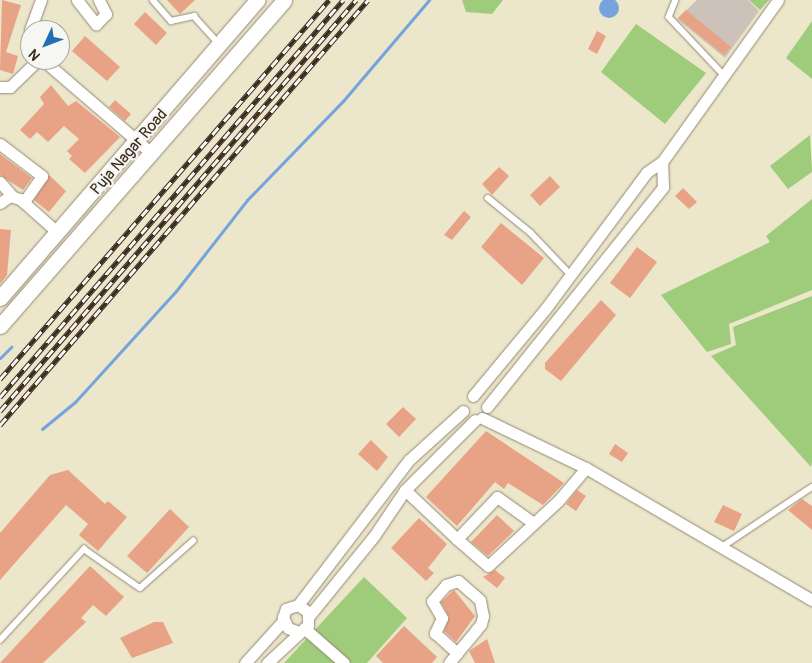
<!DOCTYPE html>
<style>
body{margin:0}
#map{position:relative;width:812px;height:663px;overflow:hidden;background:#ece6cb;font-family:Pangolin,sans-serif}
div>[style]{position:absolute}
.industrial>*{inset:0;background:#cdc2b9}
.green>*{inset:0;background:#9ecc7b}
.water>*{inset:0;background:#75a3dd}
.round{border-radius:50%}
.stream>*{height:3px;margin:-1.5px;padding:0 1.5px;transform-origin:1.5px;border-radius:1.5px;background:#75a3dd}
.building>*{inset:0;background:#e8a286}
.roads{filter:drop-shadow(0 0 1px #948874) drop-shadow(0 0 1px #948874)}
.lane>*{height:5.5px;margin:-2.75px;padding:0 2.75px;transform-origin:2.75px;border-radius:2.75px;background:#fff}
.street>*{height:11px;margin:-5.5px;padding:0 5.5px;transform-origin:5.5px;border-radius:5.5px;background:#fff}
.secondary>*{height:15px;margin:-7.5px;padding:0 7.5px;transform-origin:7.5px;border-radius:7.5px;background:#fff}
.rail>*{height:5px;margin-top:-2.5px;transform-origin:0;background:repeating-linear-gradient(90deg,#f6f6f2 0 9px,#3b2a1e 0 18px);box-sizing:border-box;border-block:1px solid #3b2a1e}
span{translate:-50% -50%;white-space:nowrap;text-align:center;line-height:1.15;-webkit-text-stroke:4.5px #f6f6f2;paint-order:stroke}
.street-label{font-size:16px;color:#3b2a1e}
.north{position:absolute;left:20px;top:20px;width:50px;height:50px;box-sizing:border-box;background:#f6f6f2;border:1px solid #aba49d;border-radius:50%;rotate:227deg;font-size:14px;font-weight:700;line-height:20px;text-align:center;color:#3b2a1e}
.north::after{content:'';display:block;margin:auto;width:18px;height:22px;background:#1f6fb2;clip-path:polygon(50% 0,100% 100%,50% 72%,0 100%)}
</style>
<div id="map">
<div class="industrial">
<div style="clip-path:polygon(697px 0,748px 0,759px 11px,725px 58px,677px 19px)"></div>
</div>
<div class="green">
<div style="clip-path:polygon(462px 0,503px 0,492px 14px,466px 12px)"></div>
<div style="clip-path:polygon(749px 0,769px 0,760px 10px)"></div>
<div style="clip-path:polygon(812px 21px,812px 79px,786px 58px)"></div>
<div style="clip-path:polygon(636px 24px,706px 73px,665px 124px,601px 72px)"></div>
<div style="clip-path:polygon(810px 135px,812px 172px,788px 189px,770px 166px)"></div>
<div style="clip-path:polygon(812px 199px,812px 290px,729px 324px,731px 344px,707px 352px,661px 295px,770px 242px,766px 236px)"></div>
<div style="clip-path:polygon(812px 296px,812px 462px,811px 467px,711px 356px,736px 345px,733px 327px)"></div>
<div style="clip-path:polygon(364px 577px,407px 618px,367px 663px,284px 663px)"></div>
</div>
<div class="water">
<div class="round" style="left:599px;top:-2px;width:20px;height:20px"></div>
</div>
<div class="stream">
<div style="left:0;top:358px;width:16px;rotate:-45deg"></div>
<div style="left:42px;top:429px;width:43px;rotate:-39.3deg"></div>
<div style="left:75px;top:402px;width:150px;rotate:-47.7deg"></div>
<div style="left:176px;top:291px;width:115px;rotate:-52deg"></div>
<div style="left:247px;top:200px;width:138px;rotate:-45.9deg"></div>
<div style="left:343px;top:101px;width:133px;rotate:-49.6deg"></div>
</div>
<div class="building">
<div style="clip-path:polygon(2px 0,21px 5px,6px 52px,18px 56px,13px 74px,0 70px)"></div>
<div style="clip-path:polygon(167px 0,195px 0,180px 14px)"></div>
<div style="clip-path:polygon(686px 10px,731px 47px,724px 55px,678px 18px)"></div>
<div style="clip-path:polygon(145px 12px,167px 33px,156px 45px,134px 24px)"></div>
<div style="clip-path:polygon(597px 31px,606px 36px,597px 54px,588px 49px)"></div>
<div style="clip-path:polygon(60px 35px,70px 43px,60px 56px)"></div>
<div style="clip-path:polygon(85px 36px,120px 67px,107px 81px,72px 51px)"></div>
<div style="clip-path:polygon(51px 85px,68px 106px,76px 101px,120px 137px,85px 173px,69px 159px,72px 156px,67px 151px,79px 139px,64px 126px,48px 142px,37px 132px,30px 139px,20px 130px,44px 104px,40px 97px)"></div>
<div style="clip-path:polygon(115px 100px,131px 114px,125px 121px,109px 107px)"></div>
<div style="clip-path:polygon(0 154px,32px 178px,23px 190px,0 175px)"></div>
<div style="clip-path:polygon(499px 167px,509px 176px,492px 195px,482px 184px)"></div>
<div style="clip-path:polygon(49px 175px,66px 191px,49px 212px,34px 200px)"></div>
<div style="clip-path:polygon(550px 176px,560px 187px,540px 206px,530px 195px)"></div>
<div style="clip-path:polygon(683px 188px,697px 202px,689px 209px,675px 196px)"></div>
<div style="clip-path:polygon(464px 211px,471px 217px,452px 240px,444px 235px)"></div>
<div style="clip-path:polygon(501px 223px,544px 258px,522px 285px,481px 247px)"></div>
<div style="clip-path:polygon(0 229px,11px 230px,7px 275px,0 284px)"></div>
<div style="clip-path:polygon(637px 247px,657px 262px,630px 298px,610px 283px)"></div>
<div style="clip-path:polygon(601px 300px,616px 315px,561px 381px,545px 369px,545px 363px)"></div>
<div style="clip-path:polygon(403px 407px,416px 419px,399px 437px,386px 424px)"></div>
<div style="clip-path:polygon(486px 431px,564px 483px,543px 505px,508px 483px,504px 489px,495px 482px,457px 526px,426px 497px)"></div>
<div style="clip-path:polygon(371px 440px,388px 457px,377px 471px,358px 454px)"></div>
<div style="clip-path:polygon(615px 444px,628px 453px,622px 462px,609px 454px)"></div>
<div style="clip-path:polygon(68px 470px,105px 504px,108px 501px,127px 517px,98px 551px,79px 535px,88px 524px,66px 505px,0 580px,0 533px,50px 475px)"></div>
<div style="clip-path:polygon(577px 490px,586px 496px,576px 511px,566px 504px)"></div>
<div style="clip-path:polygon(802px 499px,812px 506px,812px 530px,788px 510px)"></div>
<div style="clip-path:polygon(723px 505px,742px 514px,734px 531px,714px 522px)"></div>
<div style="clip-path:polygon(170px 509px,189px 527px,147px 573px,127px 556px)"></div>
<div style="clip-path:polygon(497px 515px,514px 531px,488px 556px,471px 542px)"></div>
<div style="clip-path:polygon(419px 518px,447px 544px,428px 568px,434px 573px,426px 581px,391px 548px)"></div>
<div style="clip-path:polygon(90px 566px,124px 597px,106px 616px,93px 605px,81px 618px,86px 622px,43px 663px,0 663px)"></div>
<div style="clip-path:polygon(495px 570px,505px 578px,497px 588px,483px 577px)"></div>
<div style="clip-path:polygon(454px 590px,475px 616px,456px 642px,444px 631px,449px 617px,441px 602px)"></div>
<div style="clip-path:polygon(154px 622px,163px 622px,173px 643px,132px 658px,120px 638px)"></div>
<div style="clip-path:polygon(404px 626px,437px 657px,432px 663px,383px 663px,376px 656px)"></div>
<div style="clip-path:polygon(487px 639px,495px 663px,475px 663px,469px 651px)"></div>
</div>
<div class="roads">
<div class="lane">
<div style="left:153px;top:0;width:28px;rotate:49deg"></div>
<div style="left:171px;top:21px;width:24px;rotate:-12deg"></div>
<div style="left:194px;top:16px;width:36px;rotate:48deg"></div>
<div style="left:676px;top:0;width:18px;rotate:112deg"></div>
<div style="left:669px;top:17px;width:77px;rotate:46.6deg"></div>
<div style="left:488px;top:198px;width:55px;rotate:39.1deg"></div>
<div style="left:531px;top:233px;width:58px;rotate:46.4deg"></div>
<div style="left:722px;top:547px;width:108px;rotate:-33.7deg"></div>
<div style="left:0;top:640px;width:124px;rotate:-47.3deg"></div>
<div style="left:84px;top:549px;width:68px;rotate:34.9deg"></div>
<div style="left:140px;top:588px;width:71px;rotate:-41.6deg"></div>
</div>
<div class="street">
<div style="left:77px;top:0;width:31px;rotate:52deg"></div>
<div style="left:96px;top:24px;width:14px;rotate:-45deg"></div>
<div style="left:106px;top:14px;width:16px;rotate:-117deg"></div>
<div style="left:30px;top:30px;width:32px;rotate:-70deg"></div>
<div style="left:30px;top:31px;width:15px;rotate:90deg"></div>
<div style="left:43px;top:60px;width:143px;rotate:40.7deg"></div>
<div style="left:0;top:87px;width:10px"></div>
<div style="left:10px;top:87px;width:39px;rotate:-44deg"></div>
<div style="left:0;top:144px;width:53px;rotate:37.3deg"></div>
<div style="left:42px;top:176px;width:32px;rotate:125deg"></div>
<div style="left:0;top:182px;width:20px;rotate:49deg"></div>
<div style="left:0;top:203px;width:12px;rotate:-35deg"></div>
<div style="left:10px;top:196px;width:10px;rotate:17deg"></div>
<div style="left:20px;top:199px;width:50px;rotate:41.7deg"></div>
<div style="left:473px;top:396px;width:114px;rotate:-50.3deg"></div>
<div style="left:546px;top:308px;width:169px;rotate:-53.4deg"></div>
<div style="left:647px;top:172px;width:18px;rotate:-34deg"></div>
<div style="left:662px;top:162px;width:199px;rotate:-54.4deg"></div>
<div style="left:487px;top:407px;width:282px;rotate:-51.3deg"></div>
<div style="left:663px;top:187px;width:25px;rotate:-92deg"></div>
<div style="left:482px;top:418px;width:115px;rotate:25.7deg"></div>
<div style="left:586px;top:468px;width:262px;rotate:30.3deg"></div>
<div style="left:405px;top:490px;width:71px;rotate:43.3deg"></div>
<div style="left:457px;top:539px;width:58px;rotate:-46.4deg"></div>
<div style="left:497px;top:497px;width:43px;rotate:35.5deg"></div>
<div style="left:457px;top:539px;width:41px;rotate:41.1deg"></div>
<div style="left:488px;top:566px;width:96px;rotate:-42.9deg"></div>
<div style="left:558px;top:501px;width:43px;rotate:-49.7deg"></div>
<div style="left:298px;top:605px;width:183px;rotate:-52.6deg"></div>
<div style="left:409px;top:460px;width:73px;rotate:-42.2deg"></div>
<div style="left:309px;top:616px;width:103px;rotate:-50.9deg"></div>
<div style="left:374px;top:536px;width:55px;rotate:-56deg"></div>
<div style="left:405px;top:490px;width:99px;rotate:-45deg"></div>
<div style="left:304px;top:628px;width:53px;rotate:41.2deg"></div>
<div style="left:245px;top:663px;width:57px;rotate:-47.9deg"></div>
<div style="left:267px;top:663px;width:56px;rotate:-42.8deg"></div>
<div style="left:308px;top:625px;width:13px;rotate:-90deg"></div>
<div style="left:308px;top:612px;width:12px;rotate:-145deg"></div>
<div style="left:298px;top:605px;width:13px;rotate:162deg"></div>
<div style="left:286px;top:609px;width:9px;rotate:111deg"></div>
<div style="left:283px;top:617px;width:12px;rotate:66deg"></div>
<div style="left:288px;top:628px;width:9px;rotate:21deg"></div>
<div style="left:449px;top:663px;width:13px;rotate:-51deg"></div>
<div style="left:457px;top:653px;width:30px;rotate:-50deg"></div>
<div style="left:476px;top:630px;width:8px;rotate:-50deg"></div>
<div style="left:481px;top:624px;width:8px;rotate:-76deg"></div>
<div style="left:483px;top:616px;width:16px;rotate:-101deg"></div>
<div style="left:480px;top:600px;width:29px;rotate:-139deg"></div>
<div style="left:458px;top:581px;width:13px;rotate:162deg"></div>
<div style="left:446px;top:585px;width:21px;rotate:131deg"></div>
<div style="left:432px;top:601px;width:20px;rotate:60deg"></div>
<div style="left:442px;top:618px;width:17px;rotate:115deg"></div>
<div style="left:435px;top:633px;width:30px;rotate:42deg"></div>
</div>
<div class="secondary">
<div style="left:0;top:298px;width:394px;rotate:-49.2deg"></div>
<div style="left:0;top:326px;width:432px;rotate:-48.9deg"></div>
</div>
</div>
<div class="rail">
<div style="left:0;top:379px;width:502px;rotate:-49.04deg"></div>
<div style="left:0;top:397px;width:525px;rotate:-49.17deg"></div>
<div style="left:0;top:411px;width:544px;rotate:-49.1deg"></div>
<div style="left:0;top:425px;width:562px;rotate:-49.11deg"></div>
</div>
<div class="street-label">
<span style="left:129px;top:152px;rotate:-49deg">Puja Nagar Road</span>
</div>
<div class="north">N</div>
</div>
